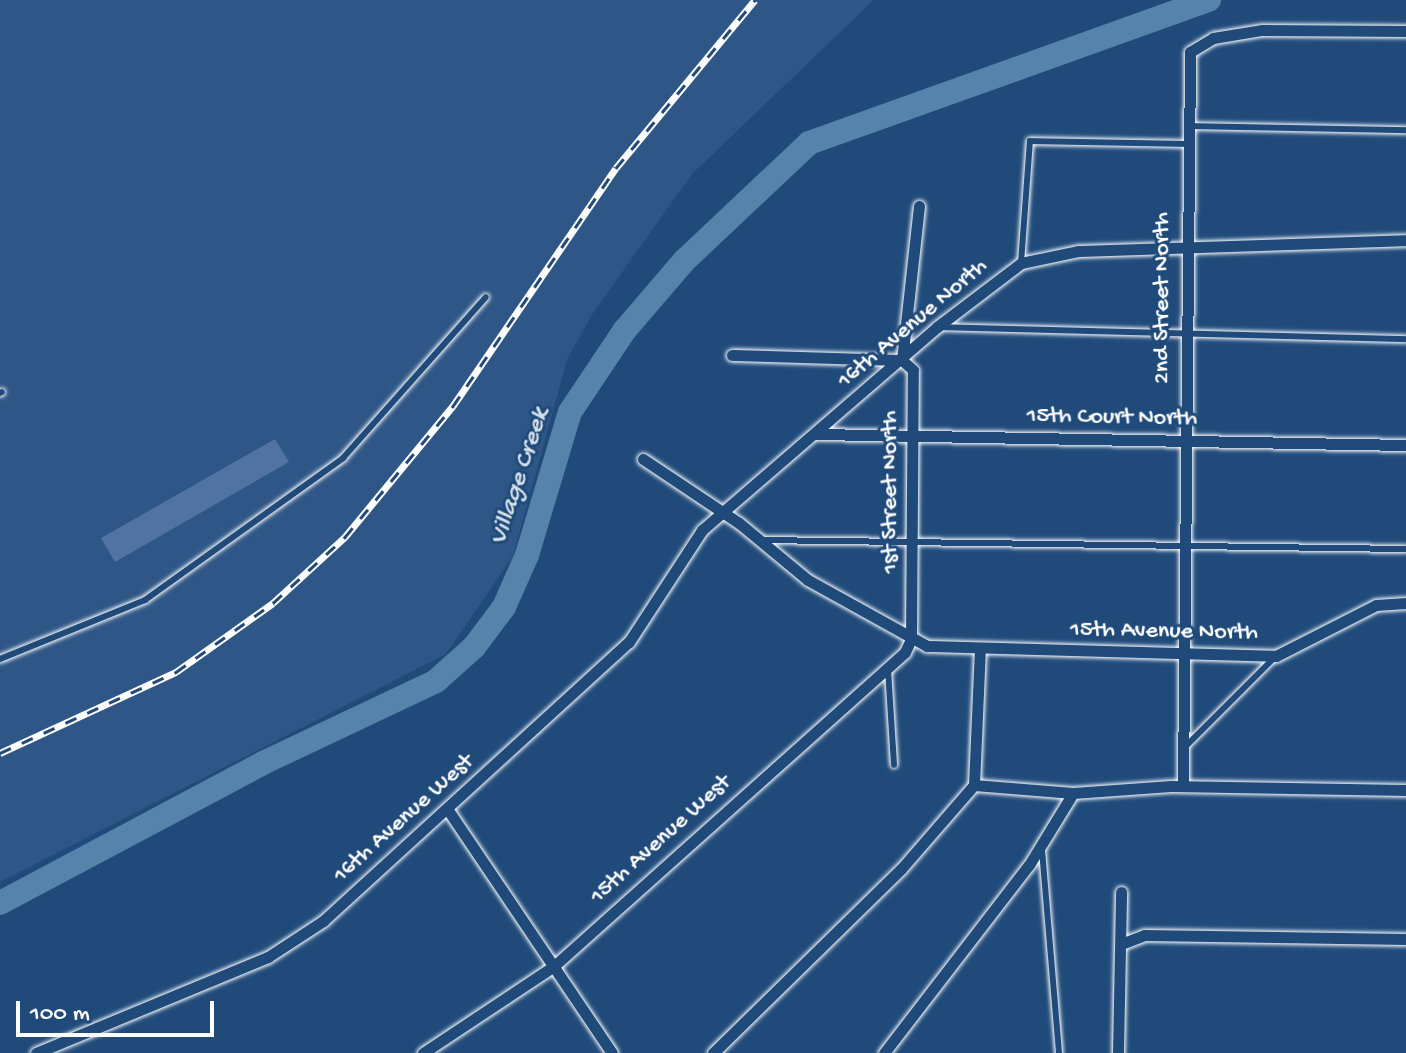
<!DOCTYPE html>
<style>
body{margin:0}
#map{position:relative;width:1406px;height:1053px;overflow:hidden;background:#1f4a7a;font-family:"Gochi Hand",sans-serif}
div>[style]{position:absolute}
.built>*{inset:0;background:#2e5686}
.river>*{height:24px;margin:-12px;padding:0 12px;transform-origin:12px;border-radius:12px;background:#5583ac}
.building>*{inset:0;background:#5173a3}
.roads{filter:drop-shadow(0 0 2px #fff) drop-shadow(0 0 2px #fff)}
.lane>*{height:6px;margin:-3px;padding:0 3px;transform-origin:3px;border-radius:3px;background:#1f4a7a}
.street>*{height:11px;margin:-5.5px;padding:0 5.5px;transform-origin:5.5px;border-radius:5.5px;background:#1f4a7a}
.rail>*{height:7px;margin-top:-3.5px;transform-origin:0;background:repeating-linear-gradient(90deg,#1f4a7a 0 12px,#fff 0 24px);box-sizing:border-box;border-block:2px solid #fff}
span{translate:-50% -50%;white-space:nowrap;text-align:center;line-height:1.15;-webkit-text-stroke:6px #1f4a7a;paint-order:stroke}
.street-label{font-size:24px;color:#fff}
.water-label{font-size:26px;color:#d4e0ea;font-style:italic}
.scale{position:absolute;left:16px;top:1001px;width:198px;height:36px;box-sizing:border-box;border:4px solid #fff;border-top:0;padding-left:10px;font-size:24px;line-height:28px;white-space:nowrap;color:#fff;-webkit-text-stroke:6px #1f4a7a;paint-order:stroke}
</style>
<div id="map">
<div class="built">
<div style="clip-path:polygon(0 0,874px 0,692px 174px,591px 316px,567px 360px,513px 556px,446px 654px,0 882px)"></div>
</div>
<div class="river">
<div style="left:0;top:903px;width:300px;rotate:-28deg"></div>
<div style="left:265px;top:762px;width:189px;rotate:-25.3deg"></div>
<div style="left:436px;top:681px;width:51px;rotate:-41.8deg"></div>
<div style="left:474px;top:647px;width:50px;rotate:-53.1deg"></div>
<div style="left:504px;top:607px;width:57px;rotate:-66.1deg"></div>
<div style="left:527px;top:555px;width:149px;rotate:-73.3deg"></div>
<div style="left:570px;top:412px;width:97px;rotate:-56.3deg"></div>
<div style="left:624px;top:331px;width:92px;rotate:-49.4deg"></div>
<div style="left:684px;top:261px;width:172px;rotate:-43.3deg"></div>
<div style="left:809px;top:143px;width:425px;rotate:-19.7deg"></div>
</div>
<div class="building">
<div style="clip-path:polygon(275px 439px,289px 462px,115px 562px,101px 538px)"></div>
</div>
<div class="roads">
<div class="lane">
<div style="left:1190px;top:126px;width:216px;rotate:1.1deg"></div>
<div style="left:1021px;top:263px;width:122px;rotate:-85.8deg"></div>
<div style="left:1030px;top:141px;width:156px;rotate:1.1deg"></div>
<div style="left:938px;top:327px;width:468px;rotate:1.5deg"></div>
<div style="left:0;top:393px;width:2px;rotate:-27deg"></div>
<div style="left:761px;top:540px;width:645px;rotate:0.8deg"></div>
<div style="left:0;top:659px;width:157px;rotate:-22.1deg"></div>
<div style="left:145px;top:600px;width:244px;rotate:-35.6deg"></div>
<div style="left:343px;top:458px;width:215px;rotate:-48.4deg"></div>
<div style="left:888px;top:669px;width:96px;rotate:86.4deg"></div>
<div style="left:1185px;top:747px;width:129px;rotate:-45deg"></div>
<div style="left:1042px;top:850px;width:204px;rotate:85.2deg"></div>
</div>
<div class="street">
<div style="left:732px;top:355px;width:170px;rotate:1.7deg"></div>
<div style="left:817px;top:434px;width:589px;rotate:1.07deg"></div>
<div style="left:643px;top:459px;width:115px;rotate:33.7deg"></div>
<div style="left:739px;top:523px;width:89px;rotate:39.6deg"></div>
<div style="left:808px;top:580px;width:136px;rotate:29deg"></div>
<div style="left:927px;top:646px;width:349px;rotate:1.6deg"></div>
<div style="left:1276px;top:656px;width:112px;rotate:-27deg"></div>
<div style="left:1376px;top:605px;width:30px;rotate:-4deg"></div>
<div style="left:974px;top:785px;width:99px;rotate:4.6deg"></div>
<div style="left:1073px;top:793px;width:98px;rotate:-4.1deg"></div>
<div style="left:1171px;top:786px;width:235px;rotate:1deg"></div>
<div style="left:974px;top:785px;width:136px;rotate:-87.5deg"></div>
<div style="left:1183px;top:786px;width:734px;rotate:-89.45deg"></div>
<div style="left:1190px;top:52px;width:27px;rotate:-31deg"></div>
<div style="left:1213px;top:38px;width:50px;rotate:-9.3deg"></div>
<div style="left:1262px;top:30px;width:144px;rotate:0.4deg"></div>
<div style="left:448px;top:810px;width:293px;rotate:56deg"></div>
<div style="left:1121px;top:944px;width:25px;rotate:-21deg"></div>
<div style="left:1144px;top:935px;width:262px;rotate:0.9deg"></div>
<div style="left:36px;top:1053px;width:251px;rotate:-22.5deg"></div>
<div style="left:268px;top:957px;width:66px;rotate:-33.2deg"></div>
<div style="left:323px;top:921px;width:414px;rotate:-42.4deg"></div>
<div style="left:629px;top:642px;width:134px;rotate:-56.9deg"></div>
<div style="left:702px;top:530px;width:311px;rotate:-40.8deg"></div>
<div style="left:937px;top:327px;width:106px;rotate:-37.3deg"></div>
<div style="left:1021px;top:263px;width:58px;rotate:-11.9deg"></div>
<div style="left:1078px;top:251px;width:328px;rotate:-1.9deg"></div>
<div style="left:423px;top:1053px;width:157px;rotate:-33.6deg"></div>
<div style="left:554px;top:966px;width:471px;rotate:-41.8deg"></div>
<div style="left:905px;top:652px;width:14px;rotate:-65deg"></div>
<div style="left:911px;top:639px;width:269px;rotate:-89.6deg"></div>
<div style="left:913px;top:370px;width:15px;rotate:-138deg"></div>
<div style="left:902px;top:360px;width:155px;rotate:-83.7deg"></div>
<div style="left:713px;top:1053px;width:263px;rotate:-44.4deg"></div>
<div style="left:901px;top:869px;width:111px;rotate:-49deg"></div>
<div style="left:884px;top:1053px;width:237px;rotate:-52.4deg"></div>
<div style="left:1029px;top:865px;width:84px;rotate:-58.6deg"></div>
<div style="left:1118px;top:1053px;width:161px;rotate:-88.9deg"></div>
</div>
</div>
<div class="rail">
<div style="left:0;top:753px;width:194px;rotate:-24.7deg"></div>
<div style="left:176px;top:672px;width:119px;rotate:-35.4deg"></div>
<div style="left:273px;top:603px;width:98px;rotate:-42.5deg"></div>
<div style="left:345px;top:537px;width:170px;rotate:-50.5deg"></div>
<div style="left:453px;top:406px;width:288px;rotate:-55.6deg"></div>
<div style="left:616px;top:168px;width:218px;rotate:-50.4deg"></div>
</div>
<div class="street-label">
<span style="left:1163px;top:298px;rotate:-90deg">2nd Street North</span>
<span style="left:913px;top:324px;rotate:-40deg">16th Avenue North</span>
<span style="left:1112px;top:418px;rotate:1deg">15th Court North</span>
<span style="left:891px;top:492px;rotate:-90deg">1st Street North</span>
<span style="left:1164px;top:632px;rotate:1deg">15th Avenue North</span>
<span style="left:404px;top:819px;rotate:-42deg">16th Avenue West</span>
<span style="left:661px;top:840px;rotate:-42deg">15th Avenue West</span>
</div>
<div class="water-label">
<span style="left:521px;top:477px;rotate:-72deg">Village Creek</span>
</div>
<div class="scale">100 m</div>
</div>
